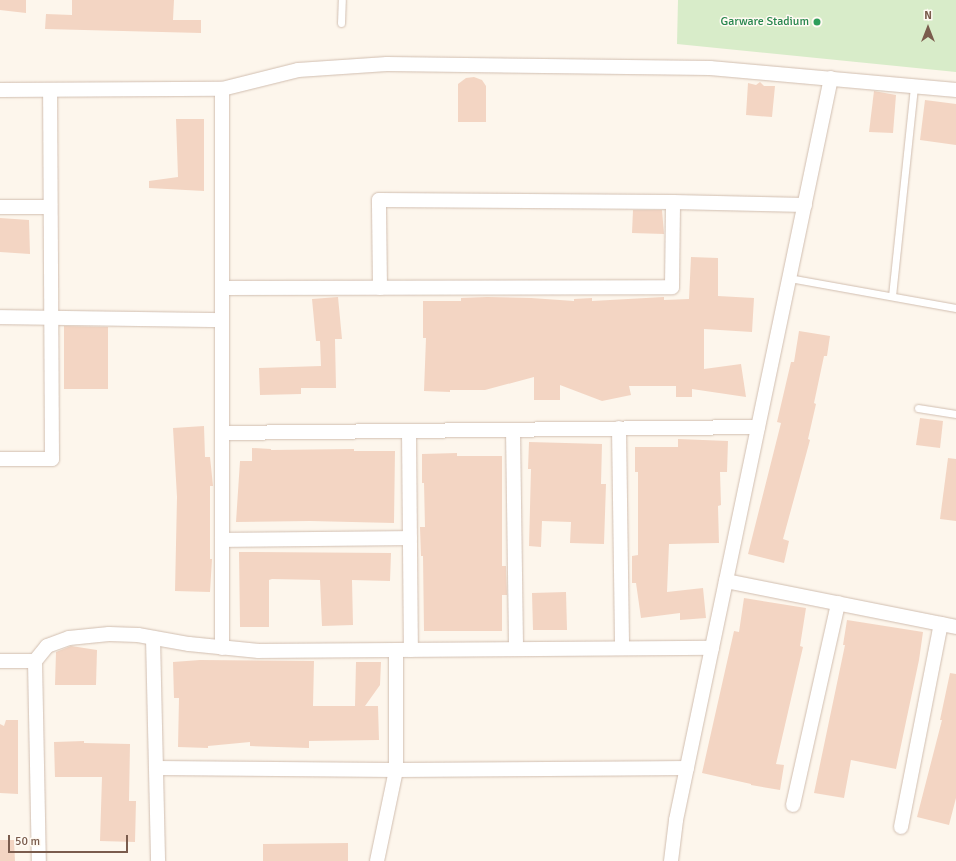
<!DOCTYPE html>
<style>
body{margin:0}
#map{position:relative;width:956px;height:861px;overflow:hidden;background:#fdf6ec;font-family:Signika,sans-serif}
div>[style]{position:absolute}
.green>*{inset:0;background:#d8ecc9}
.building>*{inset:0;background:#f3d5c3}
.roads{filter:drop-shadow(0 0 1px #d1beb0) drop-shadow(0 0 1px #d1beb0)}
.service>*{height:7px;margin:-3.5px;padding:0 3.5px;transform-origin:3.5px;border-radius:3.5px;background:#fff}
.minor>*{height:14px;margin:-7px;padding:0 7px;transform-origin:7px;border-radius:7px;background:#fff}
.dots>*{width:11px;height:11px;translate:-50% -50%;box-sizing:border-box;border:2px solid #fffaf3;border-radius:50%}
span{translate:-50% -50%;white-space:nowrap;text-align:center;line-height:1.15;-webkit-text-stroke:3px #fffaf3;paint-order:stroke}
.leisure-label{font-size:12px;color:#27864d}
.right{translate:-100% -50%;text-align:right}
.north{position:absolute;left:908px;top:8px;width:40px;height:40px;-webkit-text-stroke:3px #fffaf3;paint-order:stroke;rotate:0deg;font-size:11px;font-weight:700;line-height:16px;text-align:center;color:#7a5c4d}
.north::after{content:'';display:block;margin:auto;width:14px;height:18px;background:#7a5c4d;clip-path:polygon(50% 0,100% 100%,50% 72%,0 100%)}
.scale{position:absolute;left:8px;top:835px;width:120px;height:18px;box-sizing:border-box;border:2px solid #7a5c4d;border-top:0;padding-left:5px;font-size:12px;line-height:14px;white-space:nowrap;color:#7a5c4d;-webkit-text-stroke:3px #fffaf3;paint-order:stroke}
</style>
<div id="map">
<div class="green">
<div style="clip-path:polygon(678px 0,956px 0,956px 72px,677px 44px)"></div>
</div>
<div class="building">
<div style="clip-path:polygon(0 0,26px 0,26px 13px,0 10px)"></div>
<div style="clip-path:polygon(72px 0,174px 0,173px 20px,201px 20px,201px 33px,45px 29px,46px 14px,72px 15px)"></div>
<div style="clip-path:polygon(474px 77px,482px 80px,486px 86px,486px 122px,458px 122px,458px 84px,466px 78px)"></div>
<div style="clip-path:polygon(760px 82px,764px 86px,775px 86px,772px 117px,746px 115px,748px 83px,756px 85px)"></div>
<div style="clip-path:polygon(874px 91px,896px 95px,893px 133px,869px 132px)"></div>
<div style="clip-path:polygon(925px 100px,956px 104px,956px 145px,920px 140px)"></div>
<div style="clip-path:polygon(176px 119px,204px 119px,204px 191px,149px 188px,149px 181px,178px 177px)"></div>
<div style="clip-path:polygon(633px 210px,662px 210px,664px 234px,632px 233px)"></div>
<div style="clip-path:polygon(0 218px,29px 220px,30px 254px,0 252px)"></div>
<div style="clip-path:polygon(691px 257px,718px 258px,718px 296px,754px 298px,752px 332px,704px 329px,704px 369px,741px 364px,746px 397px,692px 389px,692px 397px,676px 397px,676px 386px,629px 386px,631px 395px,602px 401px,560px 385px,560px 400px,534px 400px,534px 377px,485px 390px,450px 390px,450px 392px,424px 391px,426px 338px,423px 338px,423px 301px,461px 301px,461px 298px,487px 297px,531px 298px,574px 301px,574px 299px,592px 298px,592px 301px,664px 297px,664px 300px,689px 299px)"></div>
<div style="clip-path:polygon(338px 297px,342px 339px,335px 339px,336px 388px,301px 388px,301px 394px,260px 395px,259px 368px,321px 366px,320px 341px,316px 341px,312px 299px)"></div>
<div style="clip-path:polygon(64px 326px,108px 327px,108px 389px,64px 389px)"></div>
<div style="clip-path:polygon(799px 331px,830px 336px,827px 356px,824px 356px,814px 403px,816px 404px,808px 439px,810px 440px,783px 539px,789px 541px,784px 563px,748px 554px,781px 423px,777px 422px,791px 362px,794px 362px)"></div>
<div style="clip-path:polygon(920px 418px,943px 421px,940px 448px,916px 445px)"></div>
<div style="clip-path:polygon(204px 426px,205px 457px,210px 457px,213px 486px,210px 486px,210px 559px,212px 559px,210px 592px,175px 591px,177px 497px,173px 428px)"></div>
<div style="clip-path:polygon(678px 439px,728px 441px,727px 472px,720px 472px,721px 505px,718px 506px,719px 543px,669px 544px,667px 592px,703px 588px,706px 618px,680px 620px,680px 613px,641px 618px,636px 583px,632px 583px,632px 556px,638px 555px,638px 472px,635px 472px,635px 447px,678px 447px)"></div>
<div style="clip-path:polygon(529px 442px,602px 444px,601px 484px,606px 484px,604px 544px,570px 543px,571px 522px,542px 521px,541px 547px,529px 546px,531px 469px,528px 469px)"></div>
<div style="clip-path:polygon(252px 448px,271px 449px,271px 450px,354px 449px,354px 451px,395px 451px,394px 523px,310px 521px,236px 522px,240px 461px,252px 461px)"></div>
<div style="clip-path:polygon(457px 453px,457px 456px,502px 456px,502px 566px,506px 566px,507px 595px,502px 595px,502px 631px,424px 631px,423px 556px,421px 556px,420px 527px,425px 527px,424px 483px,422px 483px,422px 454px)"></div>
<div style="clip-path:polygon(948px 458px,956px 459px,956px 521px,940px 519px)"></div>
<div style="clip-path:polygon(239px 552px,391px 553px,390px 581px,352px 580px,353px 625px,322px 626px,320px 580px,272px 579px,269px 580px,269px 627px,240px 627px)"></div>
<div style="clip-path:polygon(566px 592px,567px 630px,533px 630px,532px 593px)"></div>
<div style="clip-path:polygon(744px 598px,806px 608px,800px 646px,803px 647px,776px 764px,784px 765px,780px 790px,751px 785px,751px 784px,702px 773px,734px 631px,739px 632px)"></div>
<div style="clip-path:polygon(847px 620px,923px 632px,919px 660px,896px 769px,851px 760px,844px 798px,814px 793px,845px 645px,843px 645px)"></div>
<div style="clip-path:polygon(71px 646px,97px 650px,96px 685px,55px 685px,56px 652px)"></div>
<div style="clip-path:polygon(200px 660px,314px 661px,313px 706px,355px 706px,356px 662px,381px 662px,380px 685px,365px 706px,378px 706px,379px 740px,309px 741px,309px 748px,250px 746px,250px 742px,208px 746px,208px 748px,178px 747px,179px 698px,174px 698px,173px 662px)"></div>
<div style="clip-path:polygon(950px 673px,956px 674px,956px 798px,949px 825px,917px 817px,942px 720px,940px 720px)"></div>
<div style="clip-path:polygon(6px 720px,18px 720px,18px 794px,0 793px,0 724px,4px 726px)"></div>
<div style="clip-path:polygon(84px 741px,84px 743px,130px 744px,129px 801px,136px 801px,135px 842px,100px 841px,102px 777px,55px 777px,54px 742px)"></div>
<div style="clip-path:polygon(0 840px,14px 840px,15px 861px,0 861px)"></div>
<div style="clip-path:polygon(348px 843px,348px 861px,263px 861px,263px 844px)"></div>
</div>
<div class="roads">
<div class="service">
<div style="left:341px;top:23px;width:23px;rotate:-88deg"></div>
<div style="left:789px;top:278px;width:170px;rotate:10.2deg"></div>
<div style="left:892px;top:296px;width:211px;rotate:-84deg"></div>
<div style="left:918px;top:408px;width:38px;rotate:9deg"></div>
</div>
<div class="minor">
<div style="left:0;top:90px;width:222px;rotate:-0.3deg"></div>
<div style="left:222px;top:89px;width:78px;rotate:-14deg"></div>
<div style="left:298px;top:70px;width:89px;rotate:-3.9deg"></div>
<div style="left:387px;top:64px;width:323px;rotate:0.7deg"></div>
<div style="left:710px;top:68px;width:247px;rotate:5.1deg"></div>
<div style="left:0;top:207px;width:50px"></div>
<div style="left:222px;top:288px;width:450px;rotate:-0.1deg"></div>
<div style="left:672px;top:287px;width:85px;rotate:-89.3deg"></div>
<div style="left:380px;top:288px;width:88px;rotate:-90.7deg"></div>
<div style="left:379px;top:200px;width:294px;rotate:0.4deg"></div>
<div style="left:673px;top:202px;width:132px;rotate:1.3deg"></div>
<div style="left:0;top:317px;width:222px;rotate:0.8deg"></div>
<div style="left:619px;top:428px;width:220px;rotate:89.2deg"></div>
<div style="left:513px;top:430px;width:219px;rotate:89.2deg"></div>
<div style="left:409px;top:431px;width:219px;rotate:89.5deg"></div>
<div style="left:222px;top:433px;width:536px;rotate:-0.64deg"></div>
<div style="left:0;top:459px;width:52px"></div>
<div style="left:52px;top:459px;width:369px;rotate:-90.3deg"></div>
<div style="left:222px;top:540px;width:188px;rotate:-0.6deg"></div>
<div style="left:726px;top:581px;width:235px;rotate:11.3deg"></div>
<div style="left:153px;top:638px;width:223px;rotate:88.7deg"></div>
<div style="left:222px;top:648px;width:559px;rotate:-90deg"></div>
<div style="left:0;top:661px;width:35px"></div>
<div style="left:35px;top:661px;width:19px;rotate:-51deg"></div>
<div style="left:47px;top:646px;width:23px;rotate:-20deg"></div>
<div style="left:69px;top:638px;width:40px;rotate:-5.7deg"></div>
<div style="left:109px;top:634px;width:29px;rotate:2deg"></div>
<div style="left:138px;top:635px;width:52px;rotate:10deg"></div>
<div style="left:189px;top:644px;width:70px;rotate:5.7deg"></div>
<div style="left:259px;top:651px;width:453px;rotate:-0.4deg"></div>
<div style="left:35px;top:661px;width:200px;rotate:88.9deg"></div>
<div style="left:156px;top:768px;width:240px;rotate:0.5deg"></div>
<div style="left:396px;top:770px;width:291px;rotate:-0.4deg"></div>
<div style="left:793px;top:805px;width:207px;rotate:-77.4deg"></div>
<div style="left:901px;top:827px;width:207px;rotate:-78.9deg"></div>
<div style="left:377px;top:861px;width:93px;rotate:-78.2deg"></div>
<div style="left:396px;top:770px;width:120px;rotate:-90deg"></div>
<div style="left:671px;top:861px;width:41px;rotate:-83deg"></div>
<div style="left:676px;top:820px;width:758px;rotate:-78.2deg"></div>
</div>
</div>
<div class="dots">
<div style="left:817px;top:22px;background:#2e9e5b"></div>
</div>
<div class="leisure-label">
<span class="right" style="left:809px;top:22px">Garware Stadium</span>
</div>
<div class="north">N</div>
<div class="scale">50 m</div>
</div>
